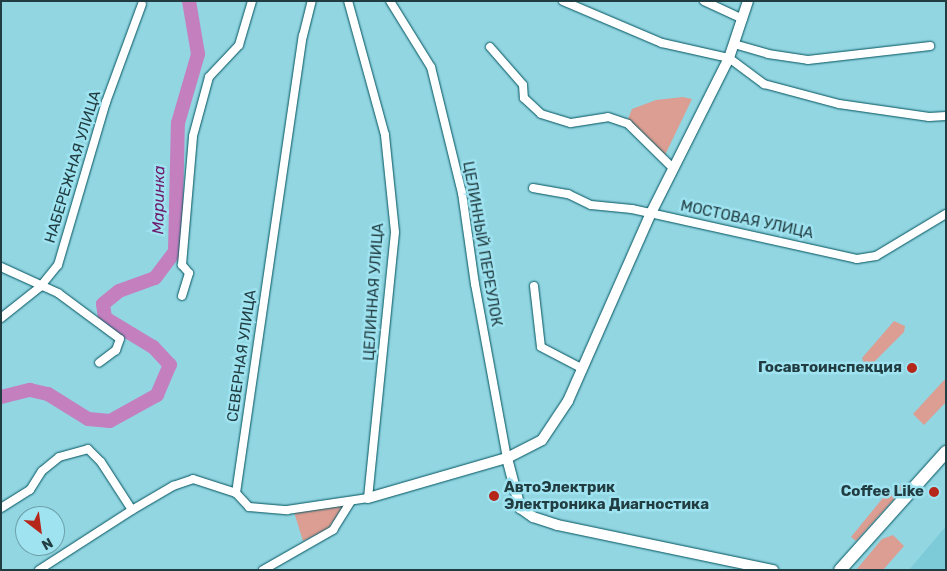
<!DOCTYPE html>
<meta charset="utf-8">
<style>
body{margin:0}
#map{position:relative;width:947px;height:571px;overflow:hidden;background:#92d6e2;font-family:Rubik,sans-serif}
div>[style]{position:absolute}
.built>*{inset:0;background:#7dcad8}
.green>*{inset:0;background:#dc9d92}
.river>*{height:14px;margin:-7px;padding:0 7px;transform-origin:7px;border-radius:7px;background:#c47fbe}
.roads{filter:drop-shadow(0 0 1px #01545f) drop-shadow(0 0 1px #01545f)}
.minor>*{height:8px;margin:-4px;padding:0 4px;transform-origin:4px;border-radius:4px;background:#fff}
.tertiary>*{height:10px;margin:-5px;padding:0 5px;transform-origin:5px;border-radius:5px;background:#fff}
.primary>*{height:12px;margin:-6px;padding:0 6px;transform-origin:6px;border-radius:6px;background:#fff}
.dots>*{width:14px;height:14px;translate:-50% -50%;box-sizing:border-box;border:2px solid #9fe3f0;border-radius:50%}
span{translate:-50% -50%;white-space:nowrap;text-align:center;line-height:1.15;-webkit-text-stroke:5px #9fe3f0;paint-order:stroke}
.street-label{font-size:15px;color:#213d42}
.poi-label{font-size:15px;color:#213d42;font-weight:700}
.right{translate:-100% -50%;text-align:right}
.left{translate:0 -50%;text-align:left}
.water-label{font-size:16px;color:#6d1a6a;font-style:italic}
.frame{position:absolute;inset:0;border:2px solid #213d42;pointer-events:none}
.north{position:absolute;left:15px;top:506px;width:50px;height:50px;box-sizing:border-box;background:#9fe3f0;border:1px solid #6da1aa;border-radius:50%;rotate:150deg;font-size:14px;font-weight:700;line-height:20px;text-align:center;color:#213d42}
.north::after{content:'';display:block;margin:auto;width:18px;height:22px;background:#b5271a;clip-path:polygon(50% 0,100% 100%,50% 72%,0 100%)}
</style>
<div id="map">
<div class="built">
<div style="clip-path:polygon(946px 526px,946px 570px,909px 570px)"></div>
</div>
<div class="green">
<div style="clip-path:polygon(683px 97px,692px 99px,665px 155px,628px 119px,632px 109px,656px 100px)"></div>
<div style="clip-path:polygon(894px 321px,905px 326px,904px 332px,867px 369px,862px 358px)"></div>
<div style="clip-path:polygon(946px 378px,946px 402px,924px 425px,913px 414px)"></div>
<div style="clip-path:polygon(904px 483px,907px 485px,856px 541px,851px 537px,887px 493px)"></div>
<div style="clip-path:polygon(344px 505px,328px 529px,303px 541px,294px 512px)"></div>
<div style="clip-path:polygon(893px 535px,904px 546px,883px 570px,856px 570px,882px 539px)"></div>
</div>
<div class="river">
<div style="left:1px;top:397px;width:30px;rotate:-14deg"></div>
<div style="left:30px;top:390px;width:18px;rotate:13deg"></div>
<div style="left:48px;top:394px;width:47px;rotate:32deg"></div>
<div style="left:88px;top:419px;width:22px;rotate:5deg"></div>
<div style="left:110px;top:421px;width:54px;rotate:-29deg"></div>
<div style="left:157px;top:395px;width:33px;rotate:-67deg"></div>
<div style="left:170px;top:365px;width:25px;rotate:-133deg"></div>
<div style="left:153px;top:347px;width:56px;rotate:-148.9deg"></div>
<div style="left:105px;top:318px;width:14px;rotate:-98deg"></div>
<div style="left:103px;top:304px;width:21px;rotate:-39deg"></div>
<div style="left:119px;top:291px;width:38px;rotate:-20deg"></div>
<div style="left:155px;top:278px;width:34px;rotate:-53deg"></div>
<div style="left:175px;top:251px;width:128px;rotate:-88.7deg"></div>
<div style="left:178px;top:123px;width:72px;rotate:-73.8deg"></div>
<div style="left:198px;top:54px;width:54px;rotate:-99.6deg"></div>
</div>
<div class="roads">
<div class="minor">
<div style="left:390px;top:1px;width:78px;rotate:58.2deg"></div>
<div style="left:431px;top:67px;width:130px;rotate:76.2deg"></div>
<div style="left:462px;top:193px;width:92px;rotate:81.9deg"></div>
<div style="left:475px;top:284px;width:177px;rotate:79.6deg"></div>
<div style="left:563px;top:1px;width:108px;rotate:23deg"></div>
<div style="left:662px;top:43px;width:69px;rotate:12.6deg"></div>
<div style="left:729px;top:58px;width:44px;rotate:36.6deg"></div>
<div style="left:764px;top:84px;width:78px;rotate:14.9deg"></div>
<div style="left:839px;top:104px;width:91px;rotate:8.2deg"></div>
<div style="left:929px;top:117px;width:17px;rotate:-3deg"></div>
<div style="left:704px;top:1px;width:43px;rotate:24.8deg"></div>
<div style="left:734px;top:44px;width:35px;rotate:16deg"></div>
<div style="left:768px;top:54px;width:40px;rotate:8.5deg"></div>
<div style="left:808px;top:60px;width:123px;rotate:-6.5deg"></div>
<div style="left:490px;top:47px;width:50px;rotate:49deg"></div>
<div style="left:523px;top:85px;width:13px;rotate:86deg"></div>
<div style="left:524px;top:98px;width:23px;rotate:43deg"></div>
<div style="left:541px;top:114px;width:31px;rotate:17deg"></div>
<div style="left:571px;top:123px;width:37px;rotate:-9deg"></div>
<div style="left:608px;top:117px;width:21px;rotate:19deg"></div>
<div style="left:628px;top:124px;width:64px;rotate:44.4deg"></div>
<div style="left:533px;top:188px;width:36px;rotate:10deg"></div>
<div style="left:568px;top:194px;width:25px;rotate:26deg"></div>
<div style="left:591px;top:205px;width:41px;rotate:5.6deg"></div>
<div style="left:632px;top:209px;width:230px;rotate:12.5deg"></div>
<div style="left:857px;top:259px;width:19px;rotate:-9deg"></div>
<div style="left:876px;top:256px;width:82px;rotate:-31deg"></div>
<div style="left:1px;top:267px;width:63px;rotate:24.5deg"></div>
<div style="left:58px;top:293px;width:77px;rotate:36.6deg"></div>
<div style="left:120px;top:339px;width:12px;rotate:110deg"></div>
<div style="left:116px;top:350px;width:21px;rotate:143deg"></div>
<div style="left:534px;top:286px;width:61px;rotate:83.5deg"></div>
<div style="left:541px;top:347px;width:47px;rotate:27.6deg"></div>
<div style="left:182px;top:296px;width:24px;rotate:-73deg"></div>
<div style="left:189px;top:273px;width:11px;rotate:-131deg"></div>
<div style="left:182px;top:265px;width:129px;rotate:-85.1deg"></div>
<div style="left:193px;top:136px;width:61px;rotate:-74.8deg"></div>
<div style="left:209px;top:77px;width:44px;rotate:-46.8deg"></div>
<div style="left:239px;top:45px;width:46px;rotate:-73.5deg"></div>
<div style="left:1px;top:318px;width:50px;rotate:-38.5deg"></div>
<div style="left:40px;top:287px;width:28px;rotate:-51deg"></div>
<div style="left:58px;top:265px;width:170px;rotate:-73.6deg"></div>
<div style="left:106px;top:102px;width:104px;rotate:-69.8deg"></div>
<div style="left:236px;top:493px;width:462px;rotate:-81.7deg"></div>
<div style="left:303px;top:36px;width:36px;rotate:-76deg"></div>
<div style="left:1px;top:508px;width:34px;rotate:-32deg"></div>
<div style="left:30px;top:490px;width:22px;rotate:-58deg"></div>
<div style="left:42px;top:471px;width:22px;rotate:-39deg"></div>
<div style="left:59px;top:457px;width:30px;rotate:-15deg"></div>
<div style="left:88px;top:449px;width:18px;rotate:45deg"></div>
<div style="left:101px;top:462px;width:57px;rotate:57.1deg"></div>
<div style="left:39px;top:570px;width:111px;rotate:-32.8deg"></div>
<div style="left:132px;top:510px;width:48px;rotate:-30.3deg"></div>
<div style="left:173px;top:486px;width:21px;rotate:-19deg"></div>
<div style="left:193px;top:479px;width:45px;rotate:18deg"></div>
<div style="left:236px;top:493px;width:19px;rotate:47deg"></div>
<div style="left:249px;top:507px;width:38px;rotate:5deg"></div>
<div style="left:287px;top:510px;width:82px;rotate:-8.4deg"></div>
<div style="left:368px;top:498px;width:267px;rotate:-84.2deg"></div>
<div style="left:395px;top:232px;width:98px;rotate:-95.9deg"></div>
<div style="left:385px;top:135px;width:139px;rotate:-105.4deg"></div>
<div style="left:263px;top:570px;width:81px;rotate:-29.7deg"></div>
<div style="left:333px;top:530px;width:34px;rotate:-58deg"></div>
</div>
<div class="tertiary">
<div style="left:507px;top:458px;width:52px;rotate:75.4deg"></div>
<div style="left:520px;top:508px;width:16px;rotate:35deg"></div>
<div style="left:533px;top:517px;width:25px;rotate:18deg"></div>
<div style="left:557px;top:525px;width:221px;rotate:11.8deg"></div>
<div style="left:368px;top:498px;width:145px;rotate:-16.1deg"></div>
<div style="left:507px;top:458px;width:39px;rotate:-27deg"></div>
<div style="left:542px;top:440px;width:47px;rotate:-56.3deg"></div>
<div style="left:568px;top:401px;width:206px;rotate:-66.2deg"></div>
<div style="left:651px;top:213px;width:174px;rotate:-63.3deg"></div>
<div style="left:729px;top:58px;width:60px;rotate:-71.6deg"></div>
</div>
<div class="primary">
<div style="left:840px;top:570px;width:159px;rotate:-48.1deg"></div>
</div>
</div>
<div class="dots">
<div style="left:912px;top:368px;background:#b5271a"></div>
<div style="left:934px;top:492px;background:#b5271a"></div>
<div style="left:494px;top:496px;background:#b5271a"></div>
</div>
<div class="street-label">
<span style="left:73px;top:167px;rotate:-73deg">НАБЕРЕЖНАЯ УЛИЦА</span>
<span style="left:747px;top:220px;rotate:12deg">МОСТОВАЯ УЛИЦА</span>
<span style="left:482px;top:244px;rotate:80deg">ЦЕЛИННЫЙ ПЕРЕУЛОК</span>
<span style="left:374px;top:292px;rotate:-86deg">ЦЕЛИННАЯ УЛИЦА</span>
<span style="left:242px;top:356px;rotate:-82deg">СЕВЕРНАЯ УЛИЦА</span>
</div>
<div class="poi-label">
<span class="right" style="left:902px;top:368px">Госавтоинспекция</span>
<span class="left" style="left:504px;top:496px">АвтоЭлектрик<br>Электроника Диагностика</span>
<span class="right" style="left:924px;top:492px">Coffee Like</span>
</div>
<div class="water-label">
<span style="left:159px;top:200px;rotate:-89deg">Маринка</span>
</div>
<div class="frame"></div>
<div class="north">N</div>
</div>
